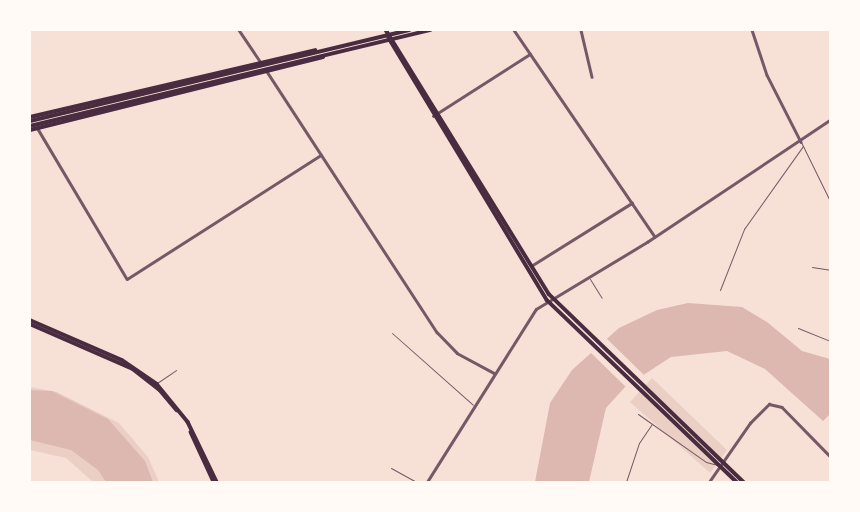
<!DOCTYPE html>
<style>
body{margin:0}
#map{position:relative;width:860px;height:512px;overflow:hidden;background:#f7e1d7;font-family:"Noto Serif",serif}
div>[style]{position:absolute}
.green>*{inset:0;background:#ebcfc5}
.water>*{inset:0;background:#dcb8b0}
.pier>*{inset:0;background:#f7e1d7}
.service>*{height:1px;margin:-0.5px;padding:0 0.5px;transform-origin:0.5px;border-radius:0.5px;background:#755966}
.minor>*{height:2.5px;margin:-1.25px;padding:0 1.25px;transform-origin:1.25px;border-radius:1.25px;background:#755966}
.secondary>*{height:3.5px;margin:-1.75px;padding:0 1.75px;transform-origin:1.75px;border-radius:1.75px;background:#4a2c40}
.trunk>*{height:4px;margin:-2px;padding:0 2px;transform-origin:2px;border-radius:2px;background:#4a2c40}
span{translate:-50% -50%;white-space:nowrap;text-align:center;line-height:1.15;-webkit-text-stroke:3px #fffaf5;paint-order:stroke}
.frame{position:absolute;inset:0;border:31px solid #fffaf5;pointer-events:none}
</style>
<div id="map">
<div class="green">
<div style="clip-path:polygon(652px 378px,727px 450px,710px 473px,630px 402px)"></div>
<div style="clip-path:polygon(30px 387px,57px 392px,119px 423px,148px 457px,159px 482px,93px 482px,66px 458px,30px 450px)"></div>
</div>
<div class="water">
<div style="clip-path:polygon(688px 303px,742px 307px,767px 322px,802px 351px,830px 359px,830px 414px,823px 421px,765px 369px,727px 351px,671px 357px,625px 387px,606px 408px,589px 482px,535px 482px,550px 403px,572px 370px,619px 328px,657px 310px)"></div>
<div style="clip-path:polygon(30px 390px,52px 391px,108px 419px,145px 461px,153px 482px,106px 482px,98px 470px,71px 450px,30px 440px)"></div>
</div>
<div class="pier">
<div style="clip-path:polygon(605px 337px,644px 375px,627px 388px,589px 351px)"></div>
</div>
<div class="service">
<div style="left:801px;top:142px;width:66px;rotate:63.8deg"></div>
<div style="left:812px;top:267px;width:18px;rotate:9deg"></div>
<div style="left:590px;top:279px;width:22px;rotate:58deg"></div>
<div style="left:720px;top:290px;width:66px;rotate:-68.5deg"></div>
<div style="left:744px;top:229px;width:102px;rotate:-54.6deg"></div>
<div style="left:798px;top:328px;width:35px;rotate:22deg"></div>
<div style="left:392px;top:333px;width:108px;rotate:41.6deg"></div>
<div style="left:157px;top:383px;width:23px;rotate:-34deg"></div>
<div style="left:638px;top:414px;width:83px;rotate:35.2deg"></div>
<div style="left:706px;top:462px;width:12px;rotate:14deg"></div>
<div style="left:391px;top:468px;width:29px;rotate:29deg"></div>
<div style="left:626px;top:482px;width:41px;rotate:-71.6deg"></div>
<div style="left:639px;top:443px;width:23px;rotate:-56deg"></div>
</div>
<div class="minor">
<div style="left:239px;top:30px;width:40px;rotate:56deg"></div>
<div style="left:514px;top:30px;width:250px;rotate:55.7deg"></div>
<div style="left:581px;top:30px;width:48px;rotate:76.8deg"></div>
<div style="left:752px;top:30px;width:47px;rotate:71.6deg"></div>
<div style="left:767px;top:75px;width:75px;rotate:63.1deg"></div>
<div style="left:266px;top:70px;width:313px;rotate:56.9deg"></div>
<div style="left:437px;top:332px;width:29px;rotate:46deg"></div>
<div style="left:457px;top:353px;width:42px;rotate:28.4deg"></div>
<div style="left:433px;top:116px;width:115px;rotate:-32.6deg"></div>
<div style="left:38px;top:129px;width:174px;rotate:59.3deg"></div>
<div style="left:127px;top:279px;width:230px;rotate:-32.6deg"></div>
<div style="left:531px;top:266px;width:119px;rotate:-32deg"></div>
<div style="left:427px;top:482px;width:204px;rotate:-57.8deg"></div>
<div style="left:536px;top:309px;width:130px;rotate:-31.1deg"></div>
<div style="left:647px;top:242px;width:220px;rotate:-33.7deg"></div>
<div style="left:709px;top:482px;width:72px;rotate:-55.2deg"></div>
<div style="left:750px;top:423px;width:27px;rotate:-45deg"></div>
<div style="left:769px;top:404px;width:13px;rotate:13deg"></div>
<div style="left:782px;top:407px;width:69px;rotate:45.6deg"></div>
</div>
<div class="secondary">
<div style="left:386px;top:30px;width:310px;rotate:58.3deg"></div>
<div style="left:549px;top:294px;width:271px;rotate:44deg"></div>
<div style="left:389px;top:38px;width:306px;rotate:58.9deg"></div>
<div style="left:547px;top:300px;width:263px;rotate:43.8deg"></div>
<div style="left:30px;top:320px;width:100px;rotate:23.5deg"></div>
<div style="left:122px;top:360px;width:42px;rotate:34.4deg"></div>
<div style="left:157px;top:384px;width:49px;rotate:50.8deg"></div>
<div style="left:188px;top:422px;width:67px;rotate:64.2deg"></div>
<div style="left:30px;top:324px;width:112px;rotate:23.6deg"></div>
<div style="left:133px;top:369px;width:34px;rotate:38deg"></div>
<div style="left:160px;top:390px;width:26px;rotate:50deg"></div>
<div style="left:191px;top:432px;width:55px;rotate:65.3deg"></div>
</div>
<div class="trunk">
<div style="left:30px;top:117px;width:293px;rotate:-13.2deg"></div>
<div style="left:30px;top:121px;width:390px;rotate:-13.5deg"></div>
<div style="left:30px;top:126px;width:412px;rotate:-13.5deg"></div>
<div style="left:30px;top:130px;width:302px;rotate:-14deg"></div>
</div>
<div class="frame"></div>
</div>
